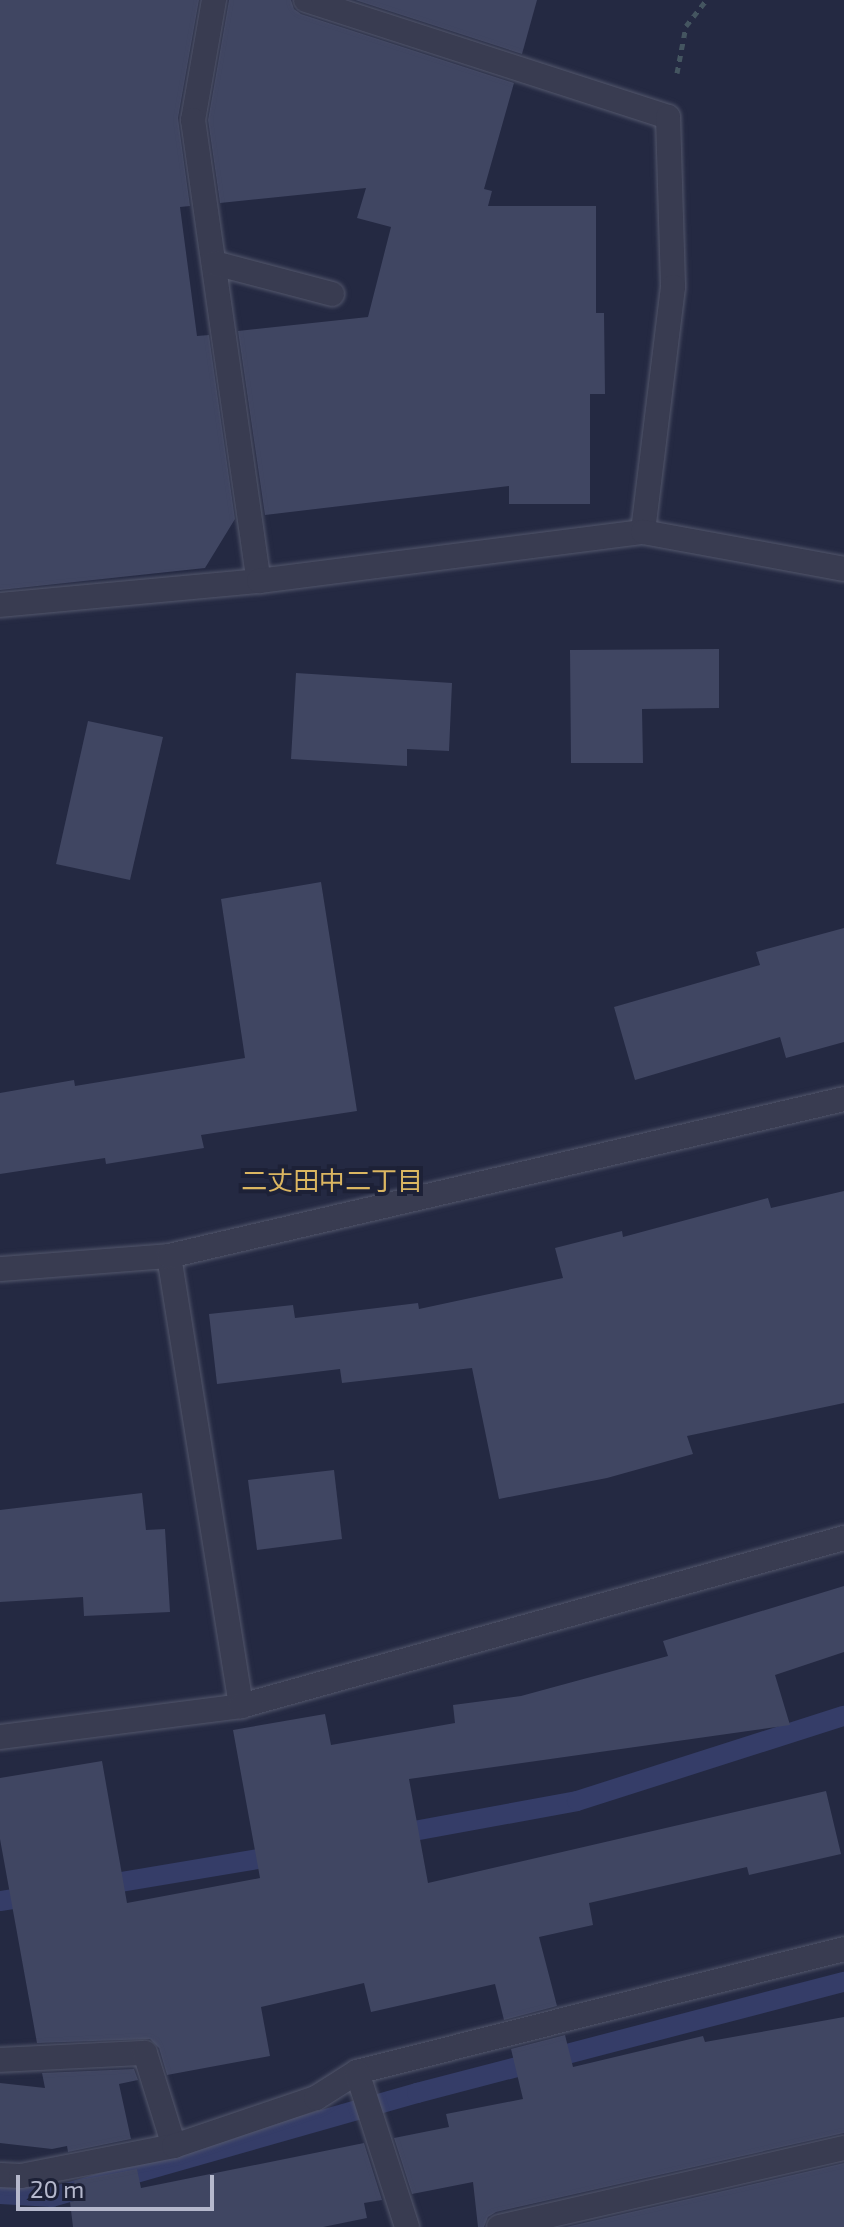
<!DOCTYPE html>
<meta charset="utf-8">
<style>
body{margin:0}
#map{position:relative;width:844px;height:2227px;overflow:hidden;background:#242942;font-family:"Exo 2","Noto Sans JP",sans-serif}
div>[style]{position:absolute}
.stream>*{height:20px;margin:-10px;padding:0 10px;transform-origin:10px;border-radius:10px;background:#353d68}
.building>*{inset:0;background:#404662}
.path>*{height:5px;margin-top:-2.5px;transform-origin:0;background:repeating-linear-gradient(90deg,#445560 0 6px,transparent 0 12px)}
.roads{filter:drop-shadow(0 0 2px #53576c) drop-shadow(0 0 2px #53576c)}
.minor>*{height:24px;margin:-12px;padding:0 12px;transform-origin:12px;border-radius:12px;background:#393c51}
span{translate:-50% -50%;white-space:nowrap;text-align:center;line-height:1.15;-webkit-text-stroke:8px #1d2137;paint-order:stroke}
.neighbourhood-label{font-size:26px;color:#dbb661}
.scale{position:absolute;left:16px;top:2175px;width:198px;height:36px;box-sizing:border-box;border:4px solid #b5b8cc;border-top:0;padding-left:10px;font-size:24px;line-height:28px;white-space:nowrap;color:#b5b8cc;-webkit-text-stroke:6px #1d2137;paint-order:stroke}
</style>
<div id="map">
<div class="stream">
<div style="left:392px;top:1835px;width:188px;rotate:-10.4deg"></div>
<div style="left:577px;top:1801px;width:280px;rotate:-17.7deg"></div>
<div style="left:97px;top:1886px;width:188px;rotate:-9.5deg"></div>
<div style="left:0;top:1901px;width:38px;rotate:-9deg"></div>
<div style="left:0;top:2194px;width:52px;rotate:3.3deg"></div>
<div style="left:52px;top:2197px;width:380px;rotate:-15.9deg"></div>
<div style="left:417px;top:2093px;width:441px;rotate:-14.6deg"></div>
</div>
<div class="building">
<div style="clip-path:polygon(0 0,199px 0,178px 118px,190px 206px,180px 207px,197px 336px,209px 335px,235px 519px,205px 568px,0 590px)"></div>
<div style="clip-path:polygon(229px 0,291px 0,294px 9px,301px 14px,514px 83px,484px 189px,492px 191px,488px 206px,596px 206px,596px 313px,604px 313px,605px 394px,590px 394px,590px 504px,509px 504px,509px 486px,265px 515px,238px 331px,368px 317px,391px 227px,357px 218px,366px 188px,220px 203px,208px 120px)"></div>
<div style="clip-path:polygon(355px 0,537px 0,522px 54px)"></div>
<div style="clip-path:polygon(719px 649px,719px 708px,642px 709px,643px 763px,571px 763px,570px 650px)"></div>
<div style="clip-path:polygon(296px 673px,452px 683px,449px 751px,407px 749px,407px 766px,291px 759px)"></div>
<div style="clip-path:polygon(88px 721px,163px 737px,130px 880px,56px 864px)"></div>
<div style="clip-path:polygon(321px 882px,357px 1111px,201px 1135px,204px 1148px,106px 1164px,105px 1158px,0 1174px,0 1093px,74px 1080px,75px 1086px,245px 1058px,221px 899px)"></div>
<div style="clip-path:polygon(844px 928px,844px 1042px,786px 1058px,780px 1037px,635px 1080px,614px 1007px,760px 965px,756px 952px)"></div>
<div style="clip-path:polygon(844px 1191px,844px 1403px,687px 1436px,693px 1454px,607px 1478px,499px 1499px,472px 1368px,342px 1383px,340px 1369px,217px 1384px,209px 1314px,293px 1305px,295px 1318px,418px 1303px,419px 1309px,563px 1278px,555px 1248px,622px 1231px,623px 1237px,768px 1198px,771px 1208px)"></div>
<div style="clip-path:polygon(334px 1470px,342px 1539px,257px 1550px,248px 1480px)"></div>
<div style="clip-path:polygon(142px 1493px,146px 1530px,165px 1529px,170px 1612px,84px 1616px,83px 1597px,0 1602px,0 1510px)"></div>
<div style="clip-path:polygon(844px 1586px,844px 1652px,775px 1675px,790px 1725px,409px 1779px,428px 1883px,826px 1791px,841px 1854px,749px 1875px,747px 1867px,589px 1903px,593px 1925px,539px 1937px,557px 2006px,504px 2020px,495px 1984px,371px 2012px,364px 1983px,261px 2007px,270px 2056px,167px 2075px,159px 2048px,150px 2039px,37px 2043px,0 1839px,0 1778px,102px 1761px,127px 1903px,260px 1878px,233px 1730px,325px 1714px,331px 1745px,455px 1723px,453px 1705px,521px 1696px,668px 1656px,663px 1641px)"></div>
<div style="clip-path:polygon(844px 2017px,844px 2133px,496px 2212px,488px 2217px,484px 2227px,478px 2227px,473px 2182px,412px 2194px,394px 2138px,449px 2127px,446px 2114px,523px 2099px,511px 2049px,565px 2035px,573px 2067px,703px 2036px,705px 2042px)"></div>
<div style="clip-path:polygon(134px 2069px,138px 2080px,119px 2084px,131px 2139px,68px 2152px,67px 2146px,52px 2149px,0 2143px,0 2083px,45px 2088px,42px 2073px)"></div>
<div style="clip-path:polygon(364px 2143px,382px 2200px,364px 2203px,367px 2218px,323px 2227px,73px 2227px,70px 2202px,78px 2200px,74px 2181px,137px 2169px,141px 2188px)"></div>
<div style="clip-path:polygon(844px 2163px,844px 2227px,566px 2227px)"></div>
</div>
<div class="path">
<div style="left:677px;top:73px;width:48px;rotate:-79.2deg"></div>
<div style="left:686px;top:26px;width:33px;rotate:-52deg"></div>
</div>
<div class="roads">
<div class="minor">
<div style="left:214px;top:0;width:122px;rotate:99.9deg"></div>
<div style="left:193px;top:120px;width:466px;rotate:81.9deg"></div>
<div style="left:306px;top:0;width:380px;rotate:17.9deg"></div>
<div style="left:668px;top:117px;width:170px;rotate:88.3deg"></div>
<div style="left:673px;top:287px;width:247px;rotate:97deg"></div>
<div style="left:214px;top:263px;width:122px;rotate:14.7deg"></div>
<div style="left:0;top:605px;width:260px;rotate:-5.3deg"></div>
<div style="left:259px;top:581px;width:387px;rotate:-7.3deg"></div>
<div style="left:643px;top:532px;width:204px;rotate:10.4deg"></div>
<div style="left:169px;top:1256px;width:456px;rotate:80.9deg"></div>
<div style="left:0;top:1269px;width:169px;rotate:-4.4deg"></div>
<div style="left:169px;top:1256px;width:693px;rotate:-13.09deg"></div>
<div style="left:0;top:1737px;width:243px;rotate:-7.3deg"></div>
<div style="left:241px;top:1706px;width:626px;rotate:-15.57deg"></div>
<div style="left:0;top:2060px;width:145px;rotate:-2.8deg"></div>
<div style="left:145px;top:2053px;width:97px;rotate:72.7deg"></div>
<div style="left:357px;top:2072px;width:502px;rotate:-14.17deg"></div>
<div style="left:0;top:2175px;width:21px;rotate:3deg"></div>
<div style="left:21px;top:2176px;width:156px;rotate:-11.1deg"></div>
<div style="left:174px;top:2146px;width:150px;rotate:-18.7deg"></div>
<div style="left:316px;top:2098px;width:49px;rotate:-32.4deg"></div>
<div style="left:357px;top:2072px;width:163px;rotate:72.1deg"></div>
<div style="left:499px;top:2227px;width:354px;rotate:-12.9deg"></div>
</div>
</div>
<div class="neighbourhood-label">
<span style="left:332px;top:1180px">二丈田中二丁目</span>
</div>
<div class="scale">20 m</div>
</div>
